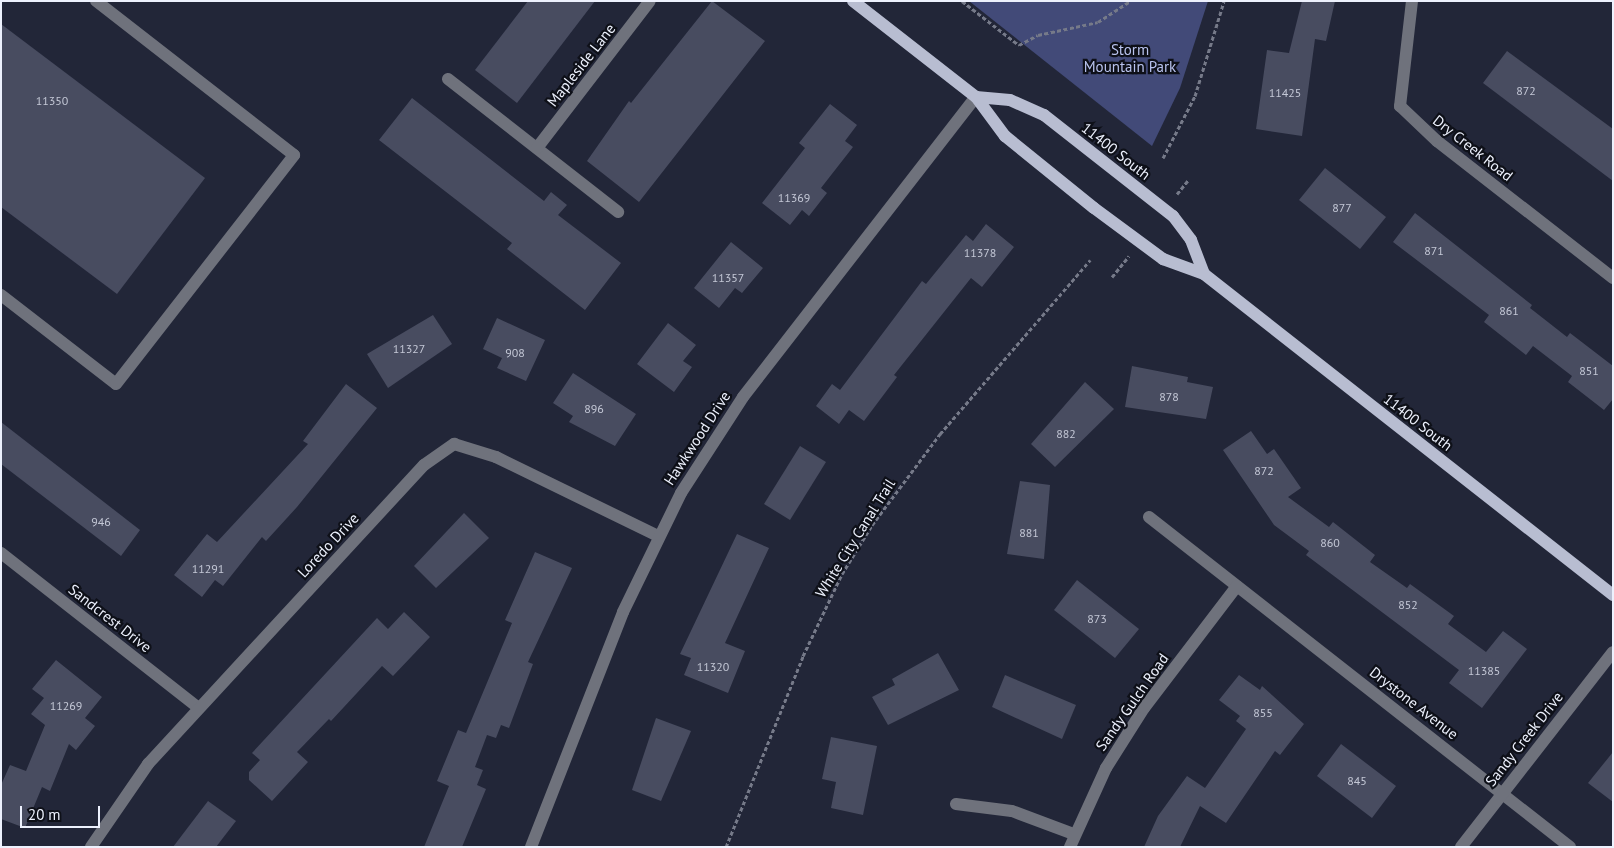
<!DOCTYPE html>
<style>
body{margin:0}
#map{position:relative;width:1614px;height:848px;overflow:hidden;background:#222638;font-family:"PT Sans",sans-serif}
div>[style]{position:absolute}
.green>*{inset:0;background:#424a78}
.building>*{inset:0;background:#484c60}
.path>*{height:3px;margin-top:-1.5px;transform-origin:0;background:repeating-linear-gradient(90deg,#767a89 0 4px,transparent 0 6.5px)}
.minor>*{height:12px;margin:-6px;padding:0 6px;transform-origin:6px;border-radius:6px;background:#6f727c}
.major>*{height:12px;margin:-6px;padding:0 6px;transform-origin:6px;border-radius:6px;background:#b8bdd1}
span{translate:-50% -50%;white-space:nowrap;text-align:center;line-height:1.15;-webkit-text-stroke:4.5px #0e1018;paint-order:stroke}
.number-label{font-size:12px;color:#c4c8d6}
.number-label span{-webkit-text-stroke-width:0}
.park-label{font-size:15px;color:#b9c3ee}
.street-label{font-size:15px;color:#edf1fd}
.frame{position:absolute;inset:0;border:2px solid #edf1fd;pointer-events:none}
.scale{position:absolute;left:20px;top:806px;width:80px;height:22px;box-sizing:border-box;border:2px solid #edf1fd;border-top:0;padding-left:6px;font-size:15px;line-height:18px;white-space:nowrap;color:#edf1fd;-webkit-text-stroke:4px #0e1018;paint-order:stroke}
</style>
<div id="map">
<div class="green">
<div style="clip-path:polygon(969px 1px,1208px 1px,1180px 88px,1152px 146px)"></div>
</div>
<div class="building">
<div style="clip-path:polygon(528px 1px,595px 1px,517px 103px,475px 70px)"></div>
<div style="clip-path:polygon(712px 1px,765px 41px,639px 202px,587px 161px,629px 101px,631px 103px)"></div>
<div style="clip-path:polygon(1302px 1px,1335px 1px,1326px 41px,1315px 39px,1302px 136px,1256px 129px,1267px 50px,1289px 53px)"></div>
<div style="clip-path:polygon(1px 24px,205px 178px,117px 294px,1px 207px)"></div>
<div style="clip-path:polygon(1507px 51px,1613px 129px,1613px 181px,1483px 83px)"></div>
<div style="clip-path:polygon(412px 98px,544px 201px,551px 192px,567px 205px,558px 215px,621px 263px,585px 310px,507px 249px,512px 243px,379px 140px)"></div>
<div style="clip-path:polygon(830px 104px,857px 125px,845px 141px,853px 147px,821px 188px,827px 193px,809px 216px,802px 210px,790px 225px,762px 203px,805px 148px,799px 143px)"></div>
<div style="clip-path:polygon(1325px 168px,1386px 217px,1360px 249px,1299px 200px)"></div>
<div style="clip-path:polygon(1415px 213px,1532px 305px,1530px 308px,1567px 337px,1570px 333px,1613px 366px,1613px 399px,1604px 410px,1568px 382px,1572px 376px,1533px 346px,1526px 355px,1484px 322px,1489px 315px,1393px 242px)"></div>
<div style="clip-path:polygon(986px 224px,1014px 247px,982px 287px,971px 278px,894px 375px,897px 377px,864px 421px,849px 410px,839px 424px,816px 406px,832px 384px,840px 390px,922px 281px,926px 284px,966px 235px,973px 241px)"></div>
<div style="clip-path:polygon(731px 242px,763px 268px,742px 293px,735px 288px,719px 308px,694px 288px)"></div>
<div style="clip-path:polygon(433px 315px,452px 344px,388px 388px,367px 354px)"></div>
<div style="clip-path:polygon(497px 318px,545px 340px,526px 381px,497px 368px,502px 358px,483px 349px)"></div>
<div style="clip-path:polygon(668px 323px,696px 345px,683px 361px,692px 367px,674px 392px,637px 364px)"></div>
<div style="clip-path:polygon(1132px 366px,1188px 377px,1187px 382px,1213px 387px,1206px 419px,1125px 407px)"></div>
<div style="clip-path:polygon(573px 373px,636px 414px,615px 446px,569px 422px,573px 416px,553px 403px)"></div>
<div style="clip-path:polygon(1085px 382px,1114px 409px,1055px 467px,1031px 444px)"></div>
<div style="clip-path:polygon(346px 384px,377px 408px,297px 507px,266px 541px,262px 537px,223px 586px,215px 580px,202px 597px,174px 575px,207px 534px,217px 542px,308px 444px,303px 441px)"></div>
<div style="clip-path:polygon(1px 422px,140px 530px,121px 556px,1px 464px)"></div>
<div style="clip-path:polygon(1251px 431px,1267px 454px,1274px 449px,1301px 488px,1288px 497px,1329px 527px,1333px 522px,1375px 555px,1370px 562px,1407px 588px,1410px 584px,1454px 616px,1448px 624px,1486px 652px,1503px 631px,1527px 649px,1482px 708px,1449px 683px,1459px 670px,1306px 555px,1309px 551px,1274px 525px,1223px 450px)"></div>
<div style="clip-path:polygon(800px 446px,826px 462px,790px 520px,764px 504px)"></div>
<div style="clip-path:polygon(1020px 481px,1050px 485px,1044px 559px,1007px 554px)"></div>
<div style="clip-path:polygon(464px 513px,489px 538px,436px 588px,414px 566px)"></div>
<div style="clip-path:polygon(737px 534px,769px 548px,725px 643px,745px 651px,728px 693px,684px 675px,691px 658px,680px 654px)"></div>
<div style="clip-path:polygon(535px 552px,572px 568px,528px 662px,533px 664px,509px 728px,501px 725px,496px 738px,487px 735px,475px 767px,483px 770px,477px 785px,486px 789px,462px 847px,424px 847px,449px 786px,437px 781px,458px 730px,466px 733px,512px 623px,505px 620px)"></div>
<div style="clip-path:polygon(1077px 580px,1139px 629px,1115px 658px,1054px 610px)"></div>
<div style="clip-path:polygon(404px 612px,430px 637px,393px 676px,382px 666px,331px 721px,329px 719px,297px 752px,308px 762px,272px 801px,249px 780px,249px 772px,260px 760px,252px 753px,377px 618px,388px 629px)"></div>
<div style="clip-path:polygon(938px 653px,959px 690px,888px 725px,872px 697px,895px 685px,892px 679px)"></div>
<div style="clip-path:polygon(56px 660px,102px 697px,85px 718px,95px 726px,76px 750px,69px 744px,50px 791px,42px 787px,25px 828px,1px 819px,1px 785px,10px 765px,26px 771px,45px 725px,31px 714px,44px 698px,32px 689px)"></div>
<div style="clip-path:polygon(1005px 675px,1076px 705px,1062px 739px,992px 707px)"></div>
<div style="clip-path:polygon(1239px 675px,1260px 690px,1262px 686px,1304px 724px,1280px 755px,1275px 751px,1226px 823px,1200px 806px,1180px 847px,1144px 847px,1158px 816px,1187px 776px,1205px 788px,1246px 729px,1236px 721px,1240px 716px,1219px 700px)"></div>
<div style="clip-path:polygon(656px 718px,691px 731px,661px 801px,632px 790px)"></div>
<div style="clip-path:polygon(831px 737px,877px 746px,863px 815px,831px 808px,836px 782px,822px 779px)"></div>
<div style="clip-path:polygon(1341px 744px,1396px 786px,1372px 818px,1317px 776px)"></div>
<div style="clip-path:polygon(1613px 752px,1613px 802px,1588px 783px)"></div>
<div style="clip-path:polygon(208px 801px,236px 821px,216px 847px,173px 847px)"></div>
</div>
<div class="path">
<div style="left:962px;top:1px;width:72px;rotate:37.7deg"></div>
<div style="left:1019px;top:45px;width:21px;rotate:-28deg"></div>
<div style="left:1038px;top:35px;width:61px;rotate:-12.2deg"></div>
<div style="left:1098px;top:22px;width:38px;rotate:-33deg"></div>
<div style="left:1163px;top:158px;width:70px;rotate:-62.7deg"></div>
<div style="left:1195px;top:96px;width:99px;rotate:-73deg"></div>
<div style="left:1177px;top:194px;width:19px;rotate:-51deg"></div>
<div style="left:1112px;top:277px;width:27px;rotate:-51deg"></div>
<div style="left:726px;top:847px;width:206px;rotate:-68deg"></div>
<div style="left:803px;top:656px;width:91px;rotate:-64.6deg"></div>
<div style="left:842px;top:574px;width:57px;rotate:-58.5deg"></div>
<div style="left:872px;top:525px;width:114px;rotate:-53.2deg"></div>
<div style="left:940px;top:434px;width:230px;rotate:-49.2deg"></div>
</div>
<div class="minor">
<div style="left:1412px;top:1px;width:106px;rotate:96.5deg"></div>
<div style="left:1400px;top:106px;width:51px;rotate:43.4deg"></div>
<div style="left:1437px;top:141px;width:223px;rotate:37.9deg"></div>
<div style="left:448px;top:79px;width:216px;rotate:38deg"></div>
<div style="left:537px;top:148px;width:185px;rotate:-52.5deg"></div>
<div style="left:1px;top:295px;width:145px;rotate:37.7deg"></div>
<div style="left:116px;top:384px;width:290px;rotate:-52.1deg"></div>
<div style="left:294px;top:155px;width:251px;rotate:-142.1deg"></div>
<div style="left:1149px;top:517px;width:535px;rotate:38.09deg"></div>
<div style="left:1px;top:553px;width:251px;rotate:38.1deg"></div>
<div style="left:956px;top:804px;width:56px;rotate:7.1deg"></div>
<div style="left:1012px;top:811px;width:66px;rotate:20.4deg"></div>
<div style="left:91px;top:847px;width:101px;rotate:-55.5deg"></div>
<div style="left:148px;top:764px;width:407px;rotate:-47.3deg"></div>
<div style="left:424px;top:465px;width:37px;rotate:-35deg"></div>
<div style="left:454px;top:444px;width:44px;rotate:17.2deg"></div>
<div style="left:496px;top:457px;width:180px;rotate:26deg"></div>
<div style="left:531px;top:847px;width:252px;rotate:-68.6deg"></div>
<div style="left:623px;top:612px;width:132px;rotate:-64deg"></div>
<div style="left:681px;top:493px;width:114px;rotate:-57.1deg"></div>
<div style="left:743px;top:397px;width:380px;rotate:-52.2deg"></div>
<div style="left:1070px;top:847px;width:87px;rotate:-65.5deg"></div>
<div style="left:1106px;top:768px;width:71px;rotate:-57.7deg"></div>
<div style="left:1144px;top:708px;width:153px;rotate:-52.7deg"></div>
<div style="left:1461px;top:847px;width:247px;rotate:-52.1deg"></div>
</div>
<div class="major">
<div style="left:853px;top:1px;width:156px;rotate:38deg"></div>
<div style="left:976px;top:97px;width:49px;rotate:53.4deg"></div>
<div style="left:1005px;top:136px;width:114px;rotate:39deg"></div>
<div style="left:1094px;top:208px;width:86px;rotate:36.5deg"></div>
<div style="left:1163px;top:259px;width:44px;rotate:20.1deg"></div>
<div style="left:1204px;top:274px;width:520px;rotate:38.13deg"></div>
<div style="left:976px;top:97px;width:34px;rotate:5deg"></div>
<div style="left:1010px;top:100px;width:37px;rotate:24deg"></div>
<div style="left:1044px;top:115px;width:164px;rotate:38.1deg"></div>
<div style="left:1173px;top:216px;width:30px;rotate:53deg"></div>
<div style="left:1191px;top:240px;width:36px;rotate:69deg"></div>
</div>
<div class="number-label">
<span style="left:1526px;top:91px">872</span>
<span style="left:1285px;top:93px">11425</span>
<span style="left:52px;top:101px">11350</span>
<span style="left:794px;top:198px">11369</span>
<span style="left:1342px;top:208px">877</span>
<span style="left:1434px;top:251px">871</span>
<span style="left:980px;top:253px">11378</span>
<span style="left:728px;top:278px">11357</span>
<span style="left:1509px;top:311px">861</span>
<span style="left:409px;top:349px">11327</span>
<span style="left:515px;top:353px">908</span>
<span style="left:1589px;top:371px">851</span>
<span style="left:1169px;top:397px">878</span>
<span style="left:594px;top:409px">896</span>
<span style="left:1066px;top:434px">882</span>
<span style="left:1264px;top:471px">872</span>
<span style="left:101px;top:522px">946</span>
<span style="left:1029px;top:533px">881</span>
<span style="left:1330px;top:543px">860</span>
<span style="left:208px;top:569px">11291</span>
<span style="left:1408px;top:605px">852</span>
<span style="left:1097px;top:619px">873</span>
<span style="left:713px;top:667px">11320</span>
<span style="left:1484px;top:671px">11385</span>
<span style="left:66px;top:706px">11269</span>
<span style="left:1263px;top:713px">855</span>
<span style="left:1357px;top:781px">845</span>
</div>
<div class="park-label">
<span style="left:1130px;top:58px">Storm<br>Mountain Park</span>
</div>
<div class="street-label">
<span style="left:581px;top:65px;rotate:-52deg">Mapleside Lane</span>
<span style="left:1473px;top:148px;rotate:38deg">Dry Creek Road</span>
<span style="left:1116px;top:151px;rotate:38deg">11400 South</span>
<span style="left:1418px;top:422px;rotate:38deg">11400 South</span>
<span style="left:697px;top:438px;rotate:-57deg">Hawkwood Drive</span>
<span style="left:855px;top:538px;rotate:-58deg">White City Canal Trail</span>
<span style="left:328px;top:545px;rotate:-47deg">Loredo Drive</span>
<span style="left:110px;top:618px;rotate:38deg">Sandcrest Drive</span>
<span style="left:1132px;top:702px;rotate:-55deg">Sandy Gulch Road</span>
<span style="left:1414px;top:703px;rotate:38deg">Drystone Avenue</span>
<span style="left:1524px;top:739px;rotate:-52deg">Sandy Creek Drive</span>
</div>
<div class="frame"></div>
<div class="scale">20 m</div>
</div>
